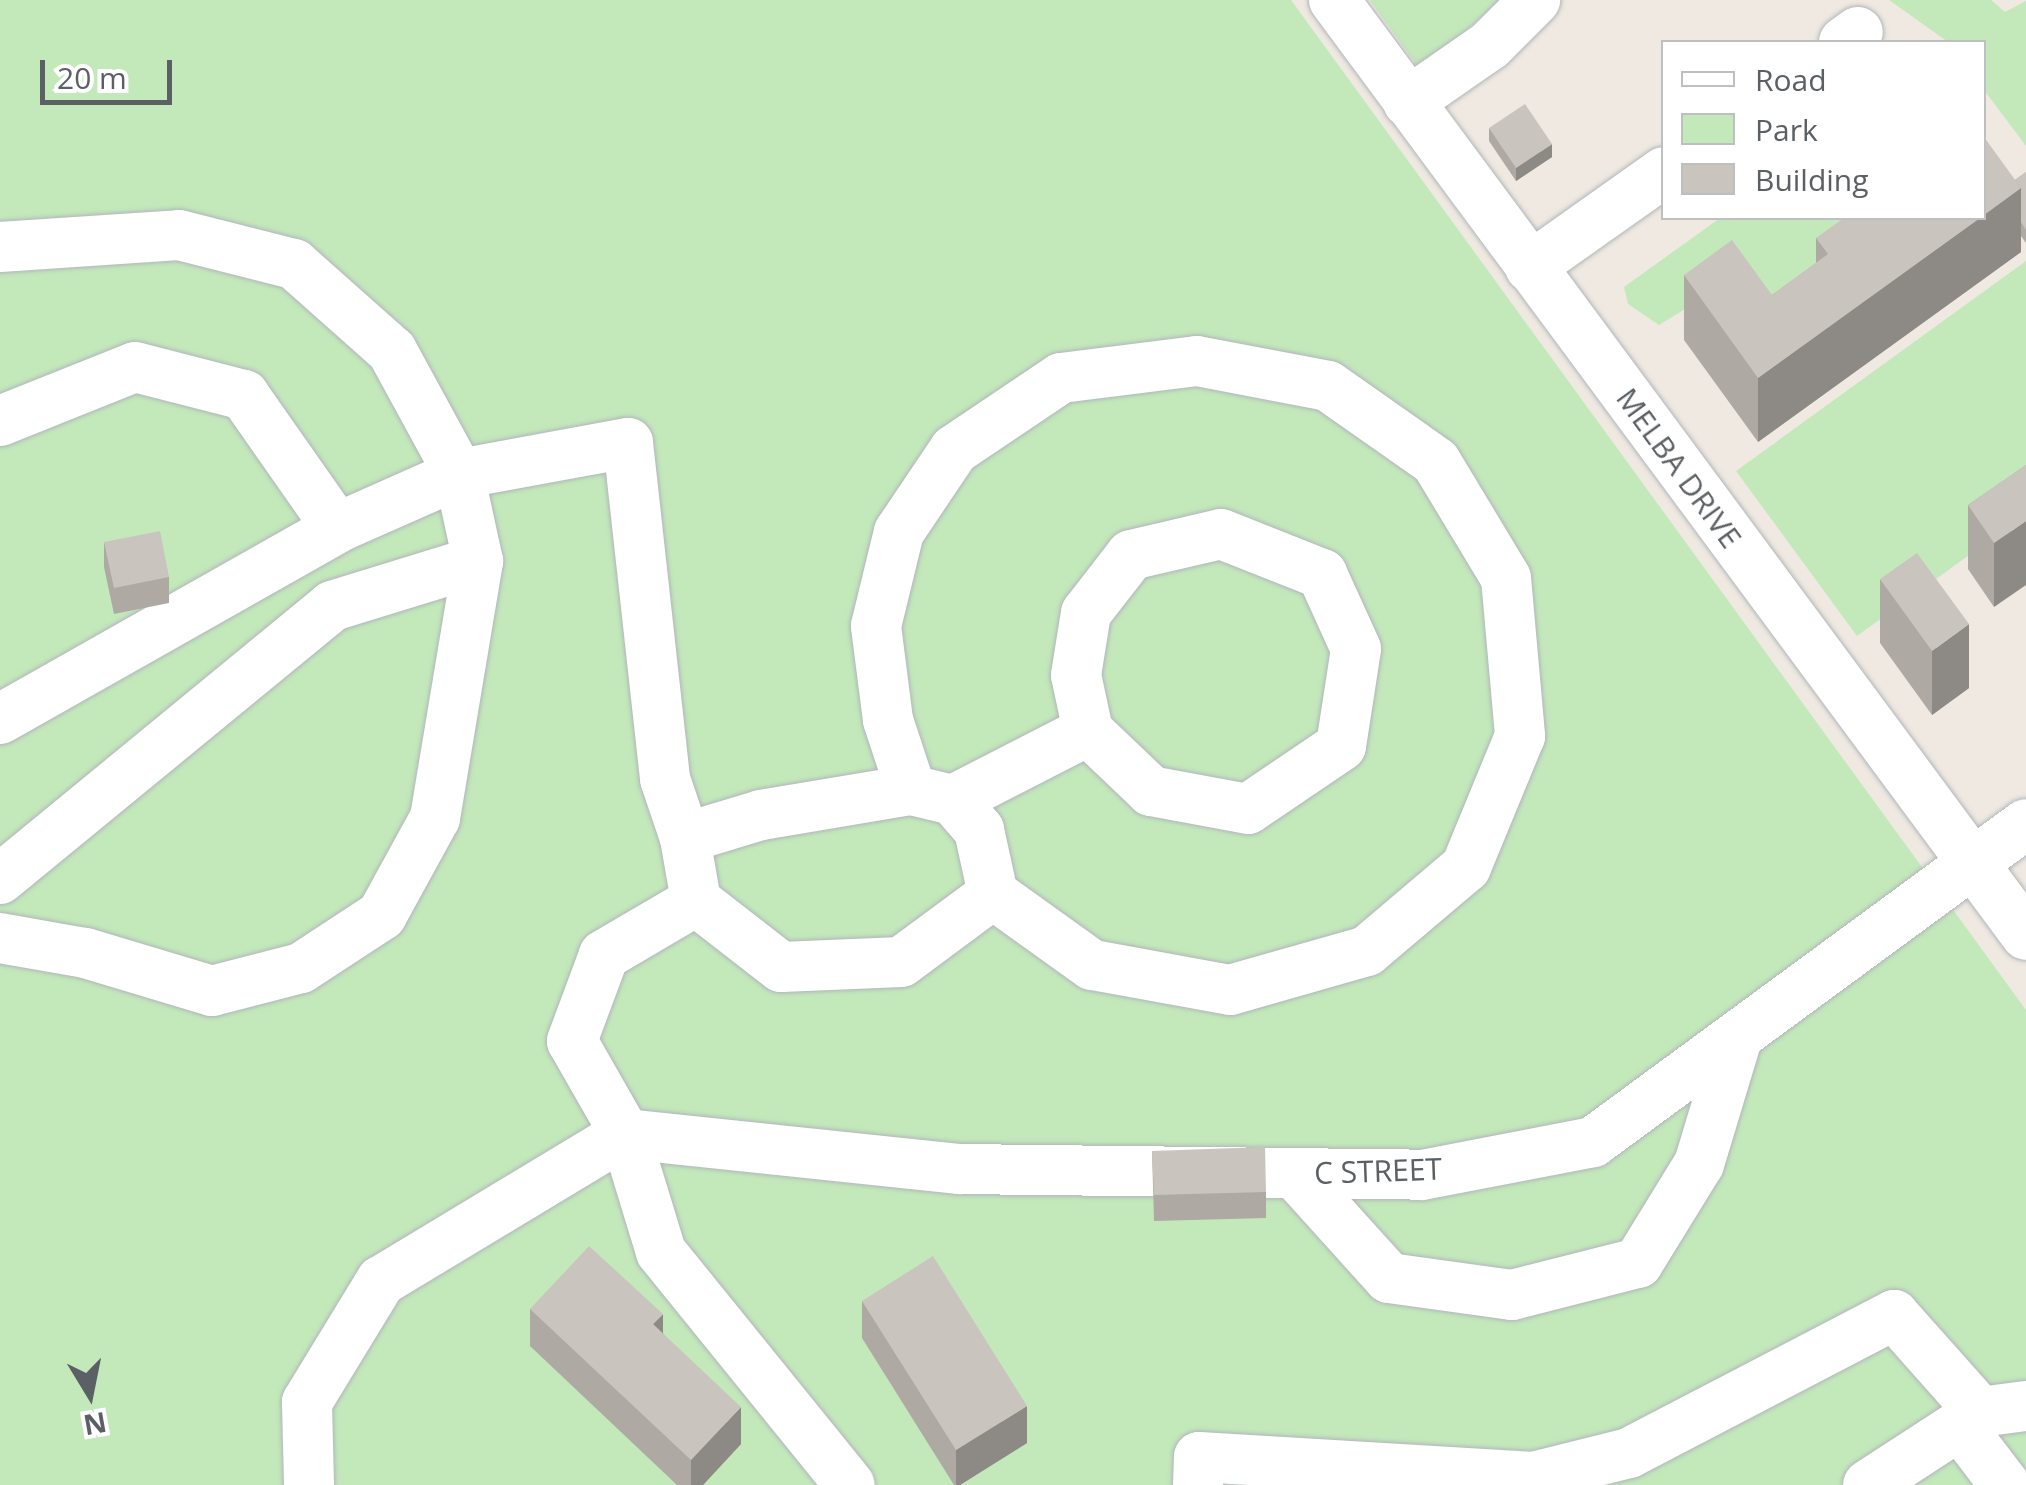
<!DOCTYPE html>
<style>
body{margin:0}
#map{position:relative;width:2026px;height:1485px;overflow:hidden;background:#efe9e1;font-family:"Open Sans",sans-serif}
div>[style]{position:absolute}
.green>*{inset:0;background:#c3e9bb}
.roads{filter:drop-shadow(0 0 2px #b2b6ba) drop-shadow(0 0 2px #b2b6ba)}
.minor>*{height:50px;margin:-25px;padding:0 25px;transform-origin:25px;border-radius:25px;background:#fff}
.wall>*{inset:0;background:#aea9a3}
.shaded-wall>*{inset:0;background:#8d8985}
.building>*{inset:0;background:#cac4be}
span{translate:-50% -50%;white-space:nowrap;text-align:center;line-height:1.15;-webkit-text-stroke:9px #fff;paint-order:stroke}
.street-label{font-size:30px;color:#5a6064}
.legend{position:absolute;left:1661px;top:40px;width:325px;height:180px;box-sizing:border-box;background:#fff;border:2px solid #bdbfc1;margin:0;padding:12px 18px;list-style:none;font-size:30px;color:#5a6064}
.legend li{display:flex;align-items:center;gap:20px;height:50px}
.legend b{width:50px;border:2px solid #bdbfc1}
.north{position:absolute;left:40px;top:1345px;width:100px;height:100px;-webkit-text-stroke:8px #fff;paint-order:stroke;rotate:170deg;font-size:28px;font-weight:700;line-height:40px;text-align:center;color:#5a6064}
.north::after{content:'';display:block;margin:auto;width:35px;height:45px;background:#5a6064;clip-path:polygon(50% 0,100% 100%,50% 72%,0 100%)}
.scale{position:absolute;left:40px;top:60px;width:132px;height:45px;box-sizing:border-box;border:5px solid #5a6064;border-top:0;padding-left:12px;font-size:30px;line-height:35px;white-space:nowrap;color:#5a6064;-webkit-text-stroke:8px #fff;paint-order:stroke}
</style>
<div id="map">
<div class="green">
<div style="clip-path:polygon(0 0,1291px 0,2026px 1010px,2026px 1485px,0 1485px)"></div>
<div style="clip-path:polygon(1370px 0,1500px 0,1421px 71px)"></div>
<div style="clip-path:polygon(1889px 0,1991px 0,2005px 12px,2026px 1px,2026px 146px,1984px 90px,1984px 42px,1948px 42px)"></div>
<div style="clip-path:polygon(1720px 218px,1932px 218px,1816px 302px,1705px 297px,1659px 325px,1628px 304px,1624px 287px)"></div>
<div style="clip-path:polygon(2026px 261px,2026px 514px,1857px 636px,1736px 471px)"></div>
</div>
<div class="roads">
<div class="minor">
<div style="left:1334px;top:0;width:1163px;rotate:53.49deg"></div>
<div style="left:1844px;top:42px;width:17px;rotate:-36deg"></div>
<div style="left:1408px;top:102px;width:100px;rotate:-34.8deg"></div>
<div style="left:1490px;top:45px;width:64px;rotate:-45deg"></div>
<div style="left:0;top:247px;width:179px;rotate:-3.8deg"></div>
<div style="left:179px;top:235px;width:119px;rotate:14.2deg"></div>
<div style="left:294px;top:264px;width:131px;rotate:41.6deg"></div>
<div style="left:392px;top:351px;width:140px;rotate:61.4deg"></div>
<div style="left:459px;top:474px;width:89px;rotate:77.7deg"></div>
<div style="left:478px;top:561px;width:261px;rotate:99.5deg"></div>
<div style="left:435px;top:818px;width:111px;rotate:118.7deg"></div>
<div style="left:382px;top:915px;width:97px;rotate:146.8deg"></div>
<div style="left:301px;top:968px;width:92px;rotate:165.5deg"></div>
<div style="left:212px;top:991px;width:133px;rotate:-163.3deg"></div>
<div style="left:85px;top:953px;width:86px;rotate:-170deg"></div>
<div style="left:1530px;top:267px;width:164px;rotate:-35.3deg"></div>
<div style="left:0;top:421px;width:145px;rotate:-21.8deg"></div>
<div style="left:135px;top:367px;width:113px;rotate:14.4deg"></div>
<div style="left:244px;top:395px;width:162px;rotate:55deg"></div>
<div style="left:1221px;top:534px;width:109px;rotate:21.6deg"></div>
<div style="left:1322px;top:574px;width:82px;rotate:65.6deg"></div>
<div style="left:1356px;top:649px;width:98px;rotate:98.8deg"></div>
<div style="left:1341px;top:746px;width:112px;rotate:145.9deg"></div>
<div style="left:1248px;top:809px;width:99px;rotate:-169.5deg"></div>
<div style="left:1151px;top:791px;width:87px;rotate:-136.4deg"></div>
<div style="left:1088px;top:731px;width:57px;rotate:-102.1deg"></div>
<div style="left:1076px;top:675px;width:63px;rotate:-80.8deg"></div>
<div style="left:1086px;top:613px;width:73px;rotate:-52.2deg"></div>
<div style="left:1131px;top:555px;width:92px;rotate:-13.1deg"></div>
<div style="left:0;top:719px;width:387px;rotate:-29.5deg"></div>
<div style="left:337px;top:528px;width:133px;rotate:-23.9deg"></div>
<div style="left:459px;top:474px;width:172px;rotate:-10.4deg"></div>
<div style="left:628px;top:443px;width:338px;rotate:83.7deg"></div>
<div style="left:665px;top:779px;width:62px;rotate:71.3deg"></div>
<div style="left:911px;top:790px;width:74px;rotate:-108.2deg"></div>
<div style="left:888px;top:720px;width:95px;rotate:-97.3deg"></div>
<div style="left:876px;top:626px;width:97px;rotate:-76.3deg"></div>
<div style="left:899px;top:532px;width:99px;rotate:-56.1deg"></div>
<div style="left:954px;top:450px;width:129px;rotate:-33.9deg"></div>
<div style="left:1061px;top:378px;width:137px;rotate:-7.1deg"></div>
<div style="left:1197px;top:361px;width:133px;rotate:10.8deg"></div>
<div style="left:1328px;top:386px;width:132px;rotate:35.1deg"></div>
<div style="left:1436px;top:462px;width:135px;rotate:58.9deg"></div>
<div style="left:1506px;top:578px;width:159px;rotate:84.9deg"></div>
<div style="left:1520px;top:736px;width:142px;rotate:112.4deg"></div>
<div style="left:1466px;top:867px;width:130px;rotate:139.7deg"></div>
<div style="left:1367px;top:951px;width:142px;rotate:164.1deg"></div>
<div style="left:1230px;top:990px;width:140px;rotate:-169.7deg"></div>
<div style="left:1092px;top:965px;width:122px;rotate:-144.4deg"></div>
<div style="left:911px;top:790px;width:43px;rotate:13.4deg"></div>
<div style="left:953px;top:800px;width:40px;rotate:49deg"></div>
<div style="left:979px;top:830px;width:66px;rotate:77.7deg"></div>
<div style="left:993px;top:894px;width:114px;rotate:143.5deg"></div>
<div style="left:901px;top:962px;width:120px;rotate:177.6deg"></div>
<div style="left:781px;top:967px;width:108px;rotate:-142.2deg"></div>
<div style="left:696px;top:901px;width:64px;rotate:-99.9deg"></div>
<div style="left:685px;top:838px;width:79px;rotate:-16.8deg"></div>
<div style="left:761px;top:815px;width:152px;rotate:-9.5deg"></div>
<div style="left:953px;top:800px;width:152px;rotate:-27.1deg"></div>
<div style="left:0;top:879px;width:430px;rotate:-39.4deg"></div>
<div style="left:332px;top:606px;width:153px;rotate:-17.1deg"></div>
<div style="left:696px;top:901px;width:107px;rotate:149.6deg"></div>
<div style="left:604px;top:955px;width:92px;rotate:110.4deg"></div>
<div style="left:572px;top:1041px;width:107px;rotate:60.3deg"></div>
<div style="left:625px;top:1134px;width:123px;rotate:73deg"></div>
<div style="left:661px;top:1252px;width:300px;rotate:51deg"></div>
<div style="left:625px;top:1134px;width:336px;rotate:6deg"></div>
<div style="left:959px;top:1169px;width:463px;rotate:0.7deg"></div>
<div style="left:1422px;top:1175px;width:174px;rotate:-10.9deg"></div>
<div style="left:1593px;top:1142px;width:537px;rotate:-36.29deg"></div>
<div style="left:1295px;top:1174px;width:140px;rotate:47.9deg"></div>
<div style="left:1389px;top:1278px;width:124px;rotate:7.9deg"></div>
<div style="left:1512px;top:1295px;width:130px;rotate:-14.3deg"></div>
<div style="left:1638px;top:1263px;width:116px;rotate:-58.4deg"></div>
<div style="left:1699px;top:1164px;width:132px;rotate:-73.2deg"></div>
<div style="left:1960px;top:1426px;width:74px;rotate:52.7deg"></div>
<div style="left:309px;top:1485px;width:83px;rotate:-91.4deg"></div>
<div style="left:307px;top:1402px;width:142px;rotate:-58.6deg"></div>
<div style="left:381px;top:1281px;width:285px;rotate:-31.1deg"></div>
<div style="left:1198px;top:1485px;width:28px;rotate:-88deg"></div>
<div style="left:1199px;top:1457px;width:335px;rotate:3.4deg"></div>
<div style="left:1533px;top:1477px;width:99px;rotate:-14deg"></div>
<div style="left:1629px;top:1453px;width:299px;rotate:-27.5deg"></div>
<div style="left:1894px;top:1315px;width:130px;rotate:48.4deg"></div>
<div style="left:1868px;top:1485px;width:134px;rotate:-33.1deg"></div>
<div style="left:1980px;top:1412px;width:46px;rotate:-7.4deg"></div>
</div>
</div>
<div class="wall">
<div style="clip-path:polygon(1489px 128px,1552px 157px,1516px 181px,1489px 141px)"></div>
<div style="clip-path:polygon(2026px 172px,2026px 243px,2021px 236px,2021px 252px,1758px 442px,1684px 340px,1684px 275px,1772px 295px,1816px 263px,1816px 238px,2015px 180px)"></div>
<div style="clip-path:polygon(2026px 465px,1994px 607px,1968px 569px,1968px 505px)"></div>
<div style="clip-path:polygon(104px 542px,169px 577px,169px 603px,114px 614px,104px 567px)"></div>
<div style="clip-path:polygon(1880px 579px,1969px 688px,1932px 715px,1880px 643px)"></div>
<div style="clip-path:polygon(1152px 1151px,1266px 1192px,1266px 1218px,1154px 1221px)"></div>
<div style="clip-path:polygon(862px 1301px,1027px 1443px,960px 1485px,954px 1485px,862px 1338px)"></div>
<div style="clip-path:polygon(530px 1309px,663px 1333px,741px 1444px,703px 1485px,677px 1485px,530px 1346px)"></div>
</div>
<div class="shaded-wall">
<div style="clip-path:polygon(1552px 144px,1552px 157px,1516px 181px,1516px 168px)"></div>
<div style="clip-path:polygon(2021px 188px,2021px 252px,1758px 442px,1758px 378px,1980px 218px,1984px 218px,1984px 215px)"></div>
<div style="clip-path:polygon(2026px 521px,2026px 585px,1994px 607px,1994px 543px)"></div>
<div style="clip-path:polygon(1969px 624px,1969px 688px,1932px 715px,1932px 651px)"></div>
<div style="clip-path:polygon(663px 1314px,663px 1352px,653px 1324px)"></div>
<div style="clip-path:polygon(1027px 1406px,1027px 1443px,960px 1485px,956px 1485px,956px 1450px)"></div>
<div style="clip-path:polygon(741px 1407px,741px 1444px,703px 1485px,691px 1485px,691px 1460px)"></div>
</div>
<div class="building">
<div style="clip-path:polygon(1525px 104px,1552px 144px,1516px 168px,1489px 128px)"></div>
<div style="clip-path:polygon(1984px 137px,2021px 188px,1984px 215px)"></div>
<div style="clip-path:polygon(2026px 172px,2026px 230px,2021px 222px,2021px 188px,2015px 180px)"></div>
<div style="clip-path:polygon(1844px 218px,1980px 218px,1758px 378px,1684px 275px,1732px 240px,1772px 295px,1828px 254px,1816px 238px)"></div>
<div style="clip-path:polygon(2026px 465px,2026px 521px,1994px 543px,1968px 505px)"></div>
<div style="clip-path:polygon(160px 531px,169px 577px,114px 588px,104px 542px)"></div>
<div style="clip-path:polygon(1917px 553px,1969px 624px,1932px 651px,1880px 579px)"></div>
<div style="clip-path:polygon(1265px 1147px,1266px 1192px,1154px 1195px,1152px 1151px)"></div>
<div style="clip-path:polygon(589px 1246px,663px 1314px,653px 1324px,741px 1407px,691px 1460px,530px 1309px)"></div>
<div style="clip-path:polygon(933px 1256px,1027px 1406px,956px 1450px,862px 1301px)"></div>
</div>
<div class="street-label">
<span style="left:1679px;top:468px;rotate:54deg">MELBA DRIVE</span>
<span style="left:1378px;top:1171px;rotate:-2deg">C STREET</span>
</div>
<ul class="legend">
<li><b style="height:12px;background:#fff"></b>Road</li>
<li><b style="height:28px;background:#c3e9bb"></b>Park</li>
<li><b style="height:28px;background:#cac4be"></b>Building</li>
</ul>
<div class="north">N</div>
<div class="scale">20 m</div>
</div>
